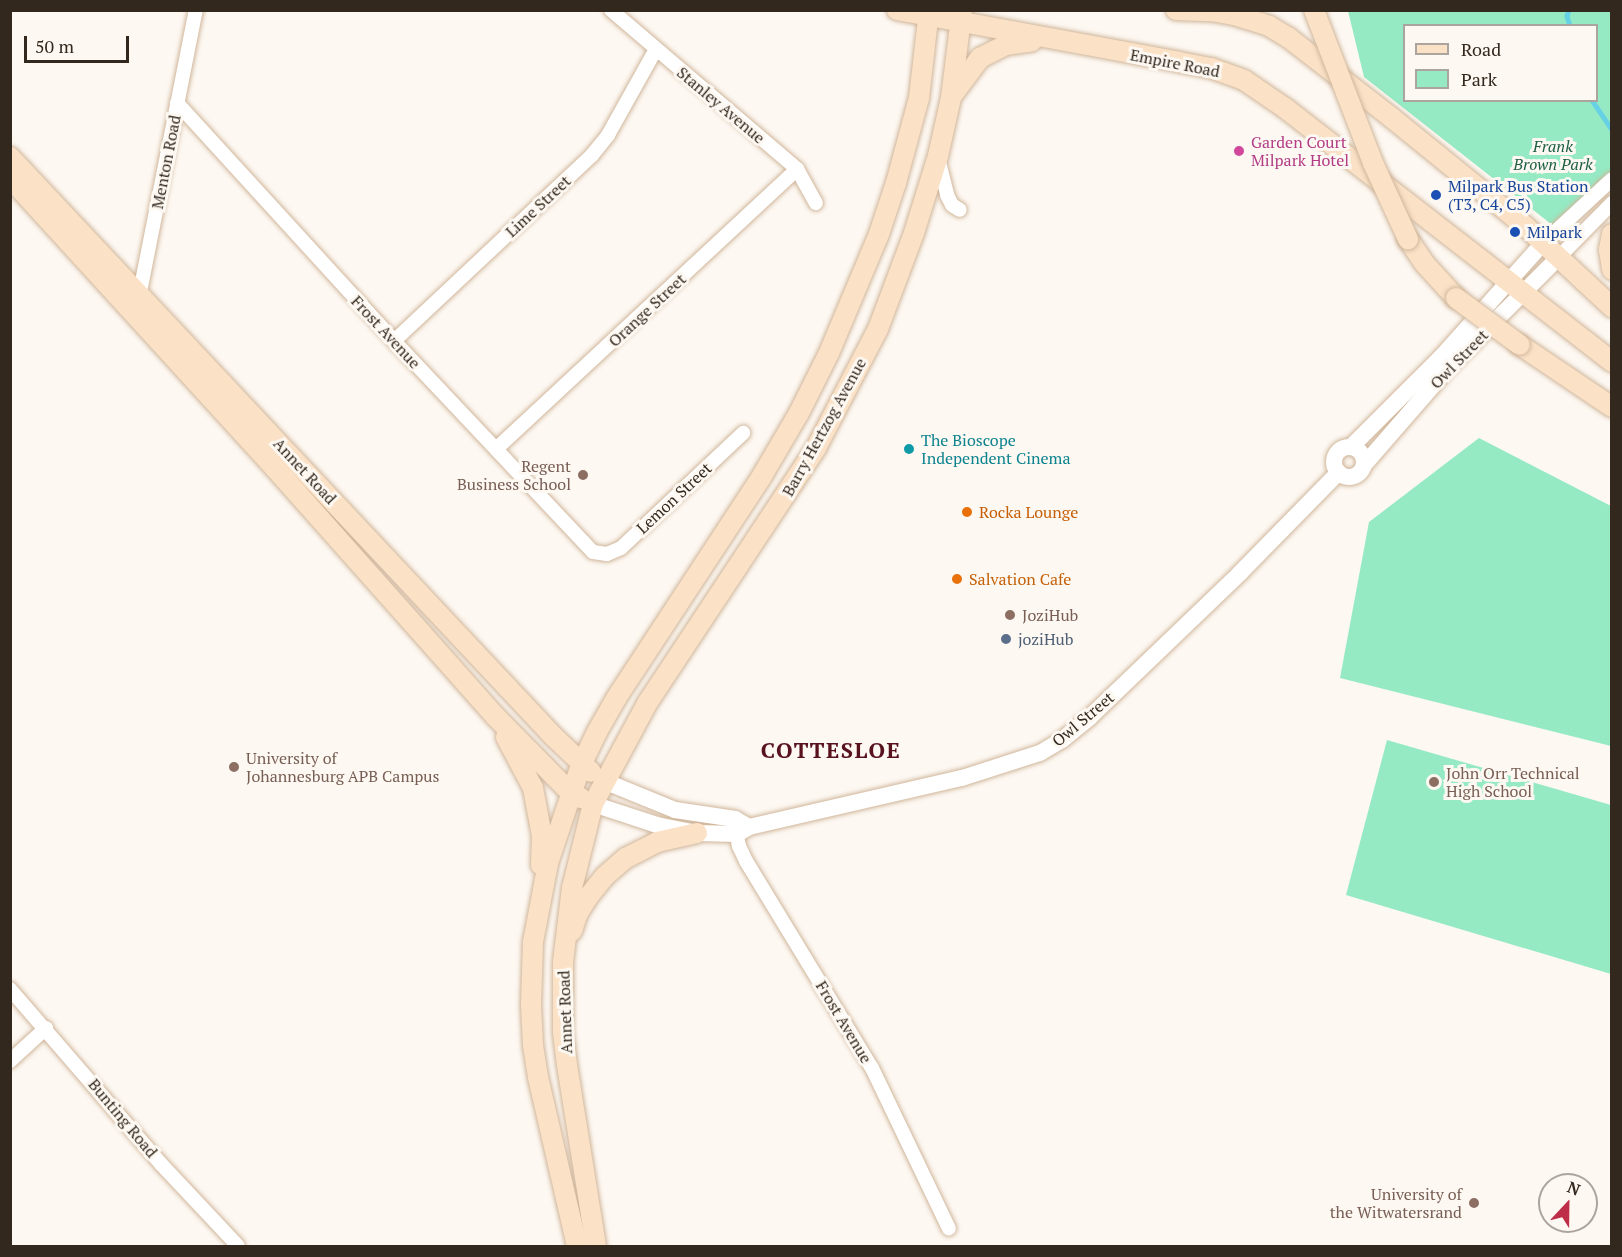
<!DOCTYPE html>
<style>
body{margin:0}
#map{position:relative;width:1622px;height:1257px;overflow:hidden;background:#fdf8f2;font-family:"PT Serif",serif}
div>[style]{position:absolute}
.green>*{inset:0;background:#95eac3}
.stream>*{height:4.5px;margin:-2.25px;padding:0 2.25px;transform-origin:2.25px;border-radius:2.25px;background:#66d1e5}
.roads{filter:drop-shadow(0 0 2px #d0b69b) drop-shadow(0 0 2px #d0b69b)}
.minor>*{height:14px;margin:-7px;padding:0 7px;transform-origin:7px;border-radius:7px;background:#fff}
.tertiary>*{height:16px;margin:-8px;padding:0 8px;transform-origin:8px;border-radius:8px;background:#fff}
.tertiary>.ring{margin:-8px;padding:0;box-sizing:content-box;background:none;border:16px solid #fff;border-radius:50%}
.secondary>*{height:20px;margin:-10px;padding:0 10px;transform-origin:10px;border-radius:10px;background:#fbe2c7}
.bridges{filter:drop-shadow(0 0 2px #d0b69b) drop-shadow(0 0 2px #d0b69b)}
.secondary-bridge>*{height:20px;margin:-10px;padding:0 10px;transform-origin:10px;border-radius:10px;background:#fbe2c7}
.dots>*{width:16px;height:16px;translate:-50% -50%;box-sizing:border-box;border:3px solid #fdf8f2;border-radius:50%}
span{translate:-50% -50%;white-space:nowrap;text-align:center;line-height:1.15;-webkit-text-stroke:6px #fdf8f2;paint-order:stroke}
.street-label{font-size:16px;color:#32281d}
.hotel-label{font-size:16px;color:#b23c85}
.left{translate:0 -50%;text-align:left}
.park-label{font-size:16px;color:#1d5f45;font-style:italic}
.transit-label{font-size:16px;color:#164399}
.culture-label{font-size:16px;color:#0d838f}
.education-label{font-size:16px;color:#785e54}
.right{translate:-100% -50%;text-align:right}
.food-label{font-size:16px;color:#c56008}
.service-label{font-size:16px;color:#4e5e75}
.district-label{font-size:22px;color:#58121e;font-weight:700;letter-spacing:1.5px}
.frame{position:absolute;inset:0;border:12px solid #32281d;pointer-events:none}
.legend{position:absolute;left:1403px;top:24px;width:195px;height:78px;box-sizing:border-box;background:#fdf8f2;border:2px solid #aca59d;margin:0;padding:8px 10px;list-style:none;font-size:18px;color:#32281d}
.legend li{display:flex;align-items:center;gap:12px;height:30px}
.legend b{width:30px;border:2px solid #aca59d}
.north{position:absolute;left:1538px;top:1173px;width:60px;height:60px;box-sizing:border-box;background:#fdf8f2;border:2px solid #aca59d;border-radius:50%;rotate:22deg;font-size:16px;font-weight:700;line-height:24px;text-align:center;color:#32281d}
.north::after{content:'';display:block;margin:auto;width:21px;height:27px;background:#bf2e48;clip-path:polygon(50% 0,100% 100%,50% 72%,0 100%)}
.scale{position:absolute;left:24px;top:36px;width:105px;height:27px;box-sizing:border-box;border:3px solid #32281d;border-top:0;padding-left:8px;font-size:18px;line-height:21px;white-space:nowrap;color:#32281d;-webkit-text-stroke:4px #fdf8f2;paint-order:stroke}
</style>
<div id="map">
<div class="green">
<div style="clip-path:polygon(evenodd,1348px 11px,1611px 11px,1611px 173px,1560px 231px,1364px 77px,1348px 11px,1404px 26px,1596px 26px,1596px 100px,1404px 100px,1404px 26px)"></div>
<div style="clip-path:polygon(1479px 438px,1611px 506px,1611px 746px,1340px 678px,1369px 522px)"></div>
<div style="clip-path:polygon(1387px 740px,1611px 805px,1611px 974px,1346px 895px)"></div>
</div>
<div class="stream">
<div style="left:1569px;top:10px;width:6px;rotate:108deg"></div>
<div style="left:1567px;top:16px;width:10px;rotate:73deg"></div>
<div style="left:1592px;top:100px;width:36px;rotate:56deg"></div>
</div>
<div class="roads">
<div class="minor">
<div style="left:611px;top:10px;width:245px;rotate:40.5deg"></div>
<div style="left:797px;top:169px;width:39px;rotate:61deg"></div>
<div style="left:177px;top:103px;width:322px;rotate:47.6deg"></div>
<div style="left:394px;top:341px;width:290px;rotate:46.7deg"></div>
<div style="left:593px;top:552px;width:14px;rotate:8deg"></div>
<div style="left:607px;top:554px;width:15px;rotate:-23deg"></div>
<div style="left:621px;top:548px;width:168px;rotate:-43.3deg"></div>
<div style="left:938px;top:158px;width:38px;rotate:76deg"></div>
<div style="left:947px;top:195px;width:11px;rotate:63deg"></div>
<div style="left:952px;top:205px;width:9px;rotate:32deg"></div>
<div style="left:1543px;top:243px;width:94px;rotate:-42.8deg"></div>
<div style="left:1558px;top:258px;width:77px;rotate:-45.5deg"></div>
<div style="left:138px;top:302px;width:298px;rotate:-78.8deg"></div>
<div style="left:394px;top:341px;width:272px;rotate:-43.2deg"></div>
<div style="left:592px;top:155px;width:26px;rotate:-51deg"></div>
<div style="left:608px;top:135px;width:98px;rotate:-60.8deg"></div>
<div style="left:496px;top:449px;width:411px;rotate:-42.9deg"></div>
<div style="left:735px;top:824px;width:22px;rotate:80deg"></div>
<div style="left:739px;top:846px;width:17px;rotate:65deg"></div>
<div style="left:746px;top:861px;width:242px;rotate:58.7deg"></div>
<div style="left:872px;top:1068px;width:178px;rotate:64.4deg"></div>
<div style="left:10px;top:989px;width:231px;rotate:49.2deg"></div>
<div style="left:161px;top:1164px;width:112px;rotate:46.8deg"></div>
<div style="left:10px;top:1061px;width:49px;rotate:-42.5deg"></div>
</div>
<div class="tertiary">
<div style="left:1351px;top:447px;width:129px;rotate:-45deg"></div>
<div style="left:1442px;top:356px;width:152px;rotate:-48.2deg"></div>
<div class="ring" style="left:1334px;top:447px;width:14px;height:14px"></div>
<div style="left:1364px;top:465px;width:131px;rotate:-49deg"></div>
<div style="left:1450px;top:366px;width:153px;rotate:-45deg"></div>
<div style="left:604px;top:781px;width:77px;rotate:22.2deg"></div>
<div style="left:675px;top:810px;width:61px;rotate:8.5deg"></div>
<div style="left:735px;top:819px;width:16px;rotate:30deg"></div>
<div style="left:593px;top:804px;width:67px;rotate:18.2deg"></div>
<div style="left:657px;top:825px;width:41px;rotate:11.3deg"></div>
<div style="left:697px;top:833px;width:40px;rotate:1.4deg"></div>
<div style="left:737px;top:834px;width:14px;rotate:-30deg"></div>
<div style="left:749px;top:827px;width:219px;rotate:-13deg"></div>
<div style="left:962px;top:778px;width:82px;rotate:-17.8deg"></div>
<div style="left:1040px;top:753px;width:26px;rotate:-31deg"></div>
<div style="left:1062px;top:740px;width:36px;rotate:-39deg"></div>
<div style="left:1090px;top:717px;width:208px;rotate:-43.8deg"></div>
<div style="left:1240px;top:573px;width:141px;rotate:-45.6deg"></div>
</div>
<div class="secondary">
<div style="left:897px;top:10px;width:287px;rotate:10.4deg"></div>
<div style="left:1179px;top:62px;width:33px;rotate:11deg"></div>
<div style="left:1211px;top:68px;width:35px;rotate:20deg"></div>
<div style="left:1244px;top:80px;width:50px;rotate:34.3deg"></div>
<div style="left:1285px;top:108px;width:414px;rotate:37.8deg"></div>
<div style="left:1176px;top:10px;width:35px;rotate:2deg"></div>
<div style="left:1211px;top:11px;width:23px;rotate:10deg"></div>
<div style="left:1234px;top:15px;width:37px;rotate:17deg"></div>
<div style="left:1269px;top:26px;width:23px;rotate:31deg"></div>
<div style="left:1289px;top:38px;width:130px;rotate:37.8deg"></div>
<div style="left:1392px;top:118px;width:171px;rotate:39.1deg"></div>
<div style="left:1525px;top:226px;width:119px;rotate:43deg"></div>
<div style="left:954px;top:93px;width:44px;rotate:-53.4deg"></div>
<div style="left:980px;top:58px;width:28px;rotate:-27deg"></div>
<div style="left:1005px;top:45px;width:27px;rotate:-8deg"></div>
<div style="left:10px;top:157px;width:794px;rotate:46.84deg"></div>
<div style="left:553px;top:736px;width:52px;rotate:43.5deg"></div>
<div style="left:10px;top:178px;width:391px;rotate:47.6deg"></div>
<div style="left:274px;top:467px;width:333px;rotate:48.4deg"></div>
<div style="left:495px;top:716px;width:108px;rotate:45.4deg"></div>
<div style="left:571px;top:793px;width:11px;rotate:27deg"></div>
<div style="left:1612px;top:234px;width:16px;rotate:101deg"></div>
<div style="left:1609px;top:250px;width:20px;rotate:81deg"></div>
<div style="left:1408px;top:239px;width:29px;rotate:56deg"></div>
<div style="left:1424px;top:263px;width:47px;rotate:47.6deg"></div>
<div style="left:1520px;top:345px;width:111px;rotate:34deg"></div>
<div style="left:506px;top:737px;width:58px;rotate:62.1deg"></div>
<div style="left:533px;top:788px;width:49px;rotate:79.4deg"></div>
<div style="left:542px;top:836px;width:29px;rotate:92deg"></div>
<div style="left:572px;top:931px;width:19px;rotate:-72deg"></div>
<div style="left:578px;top:913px;width:19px;rotate:-58deg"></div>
<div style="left:588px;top:897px;width:27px;rotate:-51deg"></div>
<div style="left:605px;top:876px;width:28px;rotate:-41deg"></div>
<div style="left:626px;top:858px;width:35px;rotate:-27deg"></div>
<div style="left:657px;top:842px;width:41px;rotate:-12.7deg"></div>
<div style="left:577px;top:1246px;width:173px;rotate:-103deg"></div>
<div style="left:538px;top:1077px;width:32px;rotate:-99deg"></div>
<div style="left:533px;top:1045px;width:40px;rotate:-92.9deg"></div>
<div style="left:531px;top:1005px;width:63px;rotate:-88.2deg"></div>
<div style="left:533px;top:942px;width:80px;rotate:-79.2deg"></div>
<div style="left:548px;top:863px;width:103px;rotate:-71.4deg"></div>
<div style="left:581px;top:765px;width:37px;rotate:-64deg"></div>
<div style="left:597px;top:732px;width:40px;rotate:-60.3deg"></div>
<div style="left:617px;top:697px;width:264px;rotate:-56.7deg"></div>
<div style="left:762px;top:476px;width:73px;rotate:-59.6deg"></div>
<div style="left:799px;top:413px;width:67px;rotate:-63.4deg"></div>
<div style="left:829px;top:353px;width:129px;rotate:-67.2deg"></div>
<div style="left:879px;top:234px;width:54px;rotate:-71.6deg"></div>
<div style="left:896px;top:183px;width:88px;rotate:-74.9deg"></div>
<div style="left:919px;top:98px;width:89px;rotate:-83.5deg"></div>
<div style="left:596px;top:1246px;width:183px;rotate:-99.1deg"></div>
<div style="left:567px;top:1065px;width:34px;rotate:-97deg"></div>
<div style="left:563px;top:1031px;width:69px;rotate:-90deg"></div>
<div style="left:563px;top:962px;width:75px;rotate:-83.1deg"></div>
<div style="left:572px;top:888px;width:87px;rotate:-76deg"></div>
<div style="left:593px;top:804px;width:116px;rotate:-61.7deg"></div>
<div style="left:648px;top:702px;width:305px;rotate:-56.5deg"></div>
<div style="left:816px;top:448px;width:134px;rotate:-62.5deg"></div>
<div style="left:878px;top:329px;width:103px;rotate:-69.4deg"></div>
<div style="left:914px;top:233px;width:81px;rotate:-72.7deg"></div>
<div style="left:938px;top:156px;width:59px;rotate:-77.4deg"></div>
<div style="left:951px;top:98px;width:89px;rotate:-82.9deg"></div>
</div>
</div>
<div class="bridges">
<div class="secondary-bridge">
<div style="left:1314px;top:10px;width:164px;rotate:68.9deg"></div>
<div style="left:1373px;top:163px;width:84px;rotate:65.3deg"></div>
<div style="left:1456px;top:298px;width:79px;rotate:36.3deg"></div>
</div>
</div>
<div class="dots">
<div style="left:1239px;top:151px;background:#d1479c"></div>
<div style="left:1436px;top:195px;background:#1a4fb4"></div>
<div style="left:1515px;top:232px;background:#1a4fb4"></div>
<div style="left:909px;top:449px;background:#0f9aa8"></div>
<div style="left:583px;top:475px;background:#8d6e63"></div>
<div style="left:967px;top:512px;background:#e8710a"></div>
<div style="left:957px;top:579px;background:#e8710a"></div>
<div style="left:1010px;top:615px;background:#8d6e63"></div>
<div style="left:1006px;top:639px;background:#5c6f8a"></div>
<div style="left:234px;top:767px;background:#8d6e63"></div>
<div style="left:1434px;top:782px;background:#8d6e63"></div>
<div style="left:1474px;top:1203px;background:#8d6e63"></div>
</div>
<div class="street-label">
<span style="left:1175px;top:63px;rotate:11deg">Empire Road</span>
<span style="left:721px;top:105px;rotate:40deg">Stanley Avenue</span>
<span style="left:166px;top:162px;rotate:-79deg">Menton Road</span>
<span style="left:538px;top:206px;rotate:-43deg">Lime Street</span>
<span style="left:647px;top:310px;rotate:-43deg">Orange Street</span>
<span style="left:386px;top:332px;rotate:47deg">Frost Avenue</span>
<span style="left:1459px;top:359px;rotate:-46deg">Owl Street</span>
<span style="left:824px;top:427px;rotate:-61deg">Barry Hertzog Avenue</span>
<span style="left:305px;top:471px;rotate:47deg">Annet Road</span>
<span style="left:674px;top:498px;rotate:-43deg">Lemon Street</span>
<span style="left:1083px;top:719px;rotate:-40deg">Owl Street</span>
<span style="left:565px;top:1012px;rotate:-92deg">Annet Road</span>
<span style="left:844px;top:1022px;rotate:59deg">Frost Avenue</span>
<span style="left:123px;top:1118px;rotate:50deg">Bunting Road</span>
</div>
<div class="hotel-label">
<span class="left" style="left:1251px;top:151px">Garden Court<br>Milpark Hotel</span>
</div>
<div class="park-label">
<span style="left:1553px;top:155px">Frank<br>Brown Park</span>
</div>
<div class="transit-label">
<span class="left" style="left:1448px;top:195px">Milpark Bus Station<br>(T3, C4, C5)</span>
<span class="left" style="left:1527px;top:232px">Milpark</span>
</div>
<div class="culture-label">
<span class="left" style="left:921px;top:449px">The Bioscope<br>Independent Cinema</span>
</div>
<div class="education-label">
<span class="right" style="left:571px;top:475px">Regent<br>Business School</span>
<span class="left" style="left:1022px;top:615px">JoziHub</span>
<span class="left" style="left:246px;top:767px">University of<br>Johannesburg APB Campus</span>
<span class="left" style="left:1446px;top:782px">John Orr Technical<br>High School</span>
<span class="right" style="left:1462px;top:1203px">University of<br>the Witwatersrand</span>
</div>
<div class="food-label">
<span class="left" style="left:979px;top:512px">Rocka Lounge</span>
<span class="left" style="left:969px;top:579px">Salvation Cafe</span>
</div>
<div class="service-label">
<span class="left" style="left:1018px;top:639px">joziHub</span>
</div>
<div class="district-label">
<span style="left:831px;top:750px">COTTESLOE</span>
</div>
<div class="frame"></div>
<ul class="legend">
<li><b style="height:8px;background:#fbe2c7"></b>Road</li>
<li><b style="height:16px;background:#95eac3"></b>Park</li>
</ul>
<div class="north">N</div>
<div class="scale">50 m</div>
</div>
